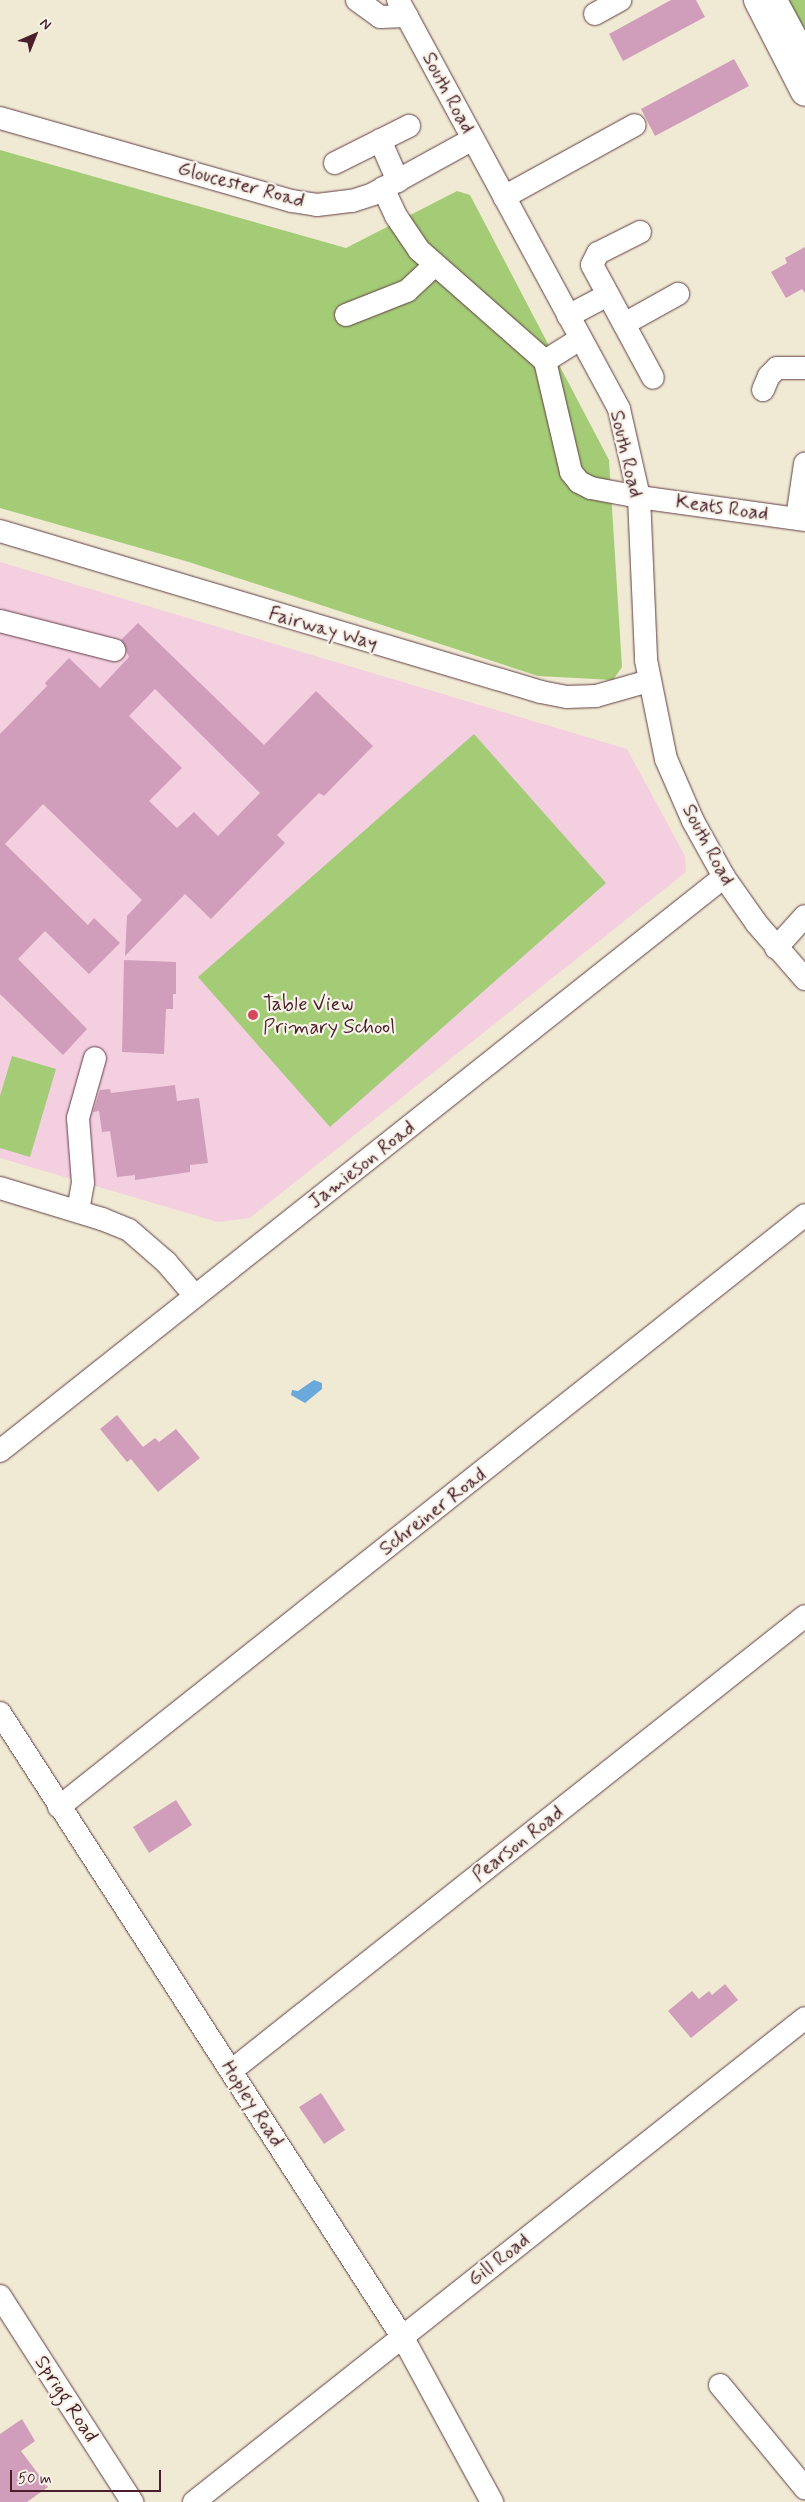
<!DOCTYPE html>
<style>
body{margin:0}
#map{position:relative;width:805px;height:2502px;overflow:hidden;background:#f0ead4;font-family:Mynerve,sans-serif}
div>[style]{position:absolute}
.built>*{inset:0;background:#f3cfe0}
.green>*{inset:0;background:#a4cc77}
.water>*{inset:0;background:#69a9dc}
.building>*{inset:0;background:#d09eba}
.roads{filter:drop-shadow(0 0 1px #633d44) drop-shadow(0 0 1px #633d44)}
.minor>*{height:22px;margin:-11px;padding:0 11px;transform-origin:11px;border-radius:11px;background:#fff}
.major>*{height:28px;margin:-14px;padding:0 14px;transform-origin:14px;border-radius:14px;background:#fff}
.dots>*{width:14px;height:14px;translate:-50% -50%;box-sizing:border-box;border:2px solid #f7f3e8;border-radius:50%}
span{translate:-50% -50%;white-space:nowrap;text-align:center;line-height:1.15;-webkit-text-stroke:4.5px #f7f3e8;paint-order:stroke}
.street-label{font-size:20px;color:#4a1f2b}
.poi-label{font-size:20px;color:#4a1f2b}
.left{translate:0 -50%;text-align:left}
.north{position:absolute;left:10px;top:10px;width:50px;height:50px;-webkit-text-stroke:4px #f7f3e8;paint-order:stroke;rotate:44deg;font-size:14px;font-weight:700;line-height:20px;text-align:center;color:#4a1f2b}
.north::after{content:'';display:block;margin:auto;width:18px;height:22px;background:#4a1f2b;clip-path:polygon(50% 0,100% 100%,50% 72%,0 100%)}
.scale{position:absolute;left:10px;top:2470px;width:151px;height:22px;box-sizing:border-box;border:2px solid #4a1f2b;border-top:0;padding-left:6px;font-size:15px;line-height:18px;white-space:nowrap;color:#4a1f2b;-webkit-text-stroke:4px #f7f3e8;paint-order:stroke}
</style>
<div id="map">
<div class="built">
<div style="clip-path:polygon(0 562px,627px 749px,685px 856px,686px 872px,250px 1218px,218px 1222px,0 1158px)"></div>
</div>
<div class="green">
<div style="clip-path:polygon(780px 0,805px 0,805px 47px)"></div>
<div style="clip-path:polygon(0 150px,346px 248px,457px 191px,470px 195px,609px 460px,622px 667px,613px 680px,538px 676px,189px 562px,0 508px)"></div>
<div style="clip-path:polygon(474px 734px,606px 883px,330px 1127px,198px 977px)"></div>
<div style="clip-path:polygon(12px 1056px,56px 1069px,30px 1157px,0 1148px,0 1096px)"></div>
</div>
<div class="water">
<div style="clip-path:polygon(314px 1380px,322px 1383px,322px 1389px,305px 1403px,291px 1395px,292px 1390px,298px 1391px)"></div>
</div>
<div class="building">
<div style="clip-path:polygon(671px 0,696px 0,705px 17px,623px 61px,609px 34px)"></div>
<div style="clip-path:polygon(734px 59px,749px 86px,655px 136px,641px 109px)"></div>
<div style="clip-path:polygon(805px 247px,805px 293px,802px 289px,786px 298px,771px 272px,787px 263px,785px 258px)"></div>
<div style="clip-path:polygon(evenodd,138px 623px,264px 745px,316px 691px,373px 746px,324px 796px,319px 793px,277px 835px,285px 843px,211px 919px,185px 894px,125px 956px,127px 916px,142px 900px,43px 804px,5px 844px,88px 925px,94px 918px,120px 943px,89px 974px,45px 931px,18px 959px,87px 1029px,63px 1055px,0 994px,0 734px,47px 686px,45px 683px,69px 658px,100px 688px,129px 657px,121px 640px,138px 623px,155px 689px,260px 793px,218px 836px,194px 812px,177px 828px,149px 801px,182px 768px,129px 716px,155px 689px)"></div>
<div style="clip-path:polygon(124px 960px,176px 962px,176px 994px,173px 994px,173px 1009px,166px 1009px,164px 1054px,122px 1052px)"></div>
<div style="clip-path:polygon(175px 1085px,177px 1101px,199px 1098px,208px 1163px,190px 1165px,190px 1172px,135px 1180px,135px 1175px,117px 1177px,110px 1131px,102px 1132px,99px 1111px,93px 1112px,100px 1090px,110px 1089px,111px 1093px)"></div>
<div style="clip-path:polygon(117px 1415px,143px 1447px,155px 1438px,159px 1442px,176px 1429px,200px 1458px,158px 1492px,131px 1459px,127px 1462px,100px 1429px)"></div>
<div style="clip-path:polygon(176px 1800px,192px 1825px,149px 1853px,133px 1827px)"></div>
<div style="clip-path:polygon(725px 1984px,738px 2000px,691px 2038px,668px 2011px,692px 1991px,699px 1999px,709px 1991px,712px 1995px)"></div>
<div style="clip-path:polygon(321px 2093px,345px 2130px,324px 2144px,299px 2107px)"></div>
<div style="clip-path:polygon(22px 2419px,35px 2441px,21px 2451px,48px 2487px,27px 2502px,0 2502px,0 2434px)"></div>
</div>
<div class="roads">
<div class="minor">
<div style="left:357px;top:0;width:29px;rotate:36deg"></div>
<div style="left:380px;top:17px;width:27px;rotate:-2deg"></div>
<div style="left:398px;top:0;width:465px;rotate:61.6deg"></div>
<div style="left:619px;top:409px;width:90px;rotate:77.2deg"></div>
<div style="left:639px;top:497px;width:163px;rotate:87.5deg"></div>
<div style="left:646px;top:660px;width:101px;rotate:78.6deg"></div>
<div style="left:666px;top:759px;width:68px;rotate:66.5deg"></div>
<div style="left:693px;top:821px;width:64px;rotate:61deg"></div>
<div style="left:724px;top:877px;width:57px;rotate:54.9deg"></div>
<div style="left:757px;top:924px;width:73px;rotate:48.9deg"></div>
<div style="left:776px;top:0;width:61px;rotate:61.8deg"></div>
<div style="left:595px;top:14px;width:29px;rotate:-29deg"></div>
<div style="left:0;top:118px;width:304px;rotate:15.9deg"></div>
<div style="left:292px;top:201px;width:25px;rotate:9deg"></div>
<div style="left:317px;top:205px;width:35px;rotate:-7deg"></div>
<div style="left:352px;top:201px;width:22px;rotate:-18deg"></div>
<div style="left:373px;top:194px;width:114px;rotate:-28.8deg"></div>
<div style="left:380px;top:140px;width:45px;rotate:66.3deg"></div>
<div style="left:335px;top:163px;width:83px;rotate:-26.6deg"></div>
<div style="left:383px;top:188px;width:31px;rotate:65deg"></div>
<div style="left:396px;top:216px;width:41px;rotate:55.9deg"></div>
<div style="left:419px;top:250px;width:168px;rotate:41.4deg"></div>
<div style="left:504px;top:197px;width:149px;rotate:-28.8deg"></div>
<div style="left:640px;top:232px;width:47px;rotate:153.4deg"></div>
<div style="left:598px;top:253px;width:13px;rotate:117deg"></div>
<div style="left:592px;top:265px;width:128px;rotate:61.6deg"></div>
<div style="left:346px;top:315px;width:66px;rotate:-21.5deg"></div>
<div style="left:407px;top:291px;width:37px;rotate:-43deg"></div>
<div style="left:568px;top:316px;width:45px;rotate:-27.7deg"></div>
<div style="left:624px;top:324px;width:62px;rotate:-29.1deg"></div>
<div style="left:580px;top:339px;width:41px;rotate:147.8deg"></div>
<div style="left:545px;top:361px;width:114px;rotate:76.8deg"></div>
<div style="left:571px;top:472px;width:13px;rotate:51deg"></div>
<div style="left:579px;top:482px;width:13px;rotate:27deg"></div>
<div style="left:591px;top:488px;width:49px;rotate:10.6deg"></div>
<div style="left:639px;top:497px;width:168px;rotate:7.9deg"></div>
<div style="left:763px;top:390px;width:15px;rotate:-67deg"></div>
<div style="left:769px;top:376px;width:11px;rotate:-45deg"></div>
<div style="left:777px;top:368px;width:28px"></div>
<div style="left:797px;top:518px;width:55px;rotate:-81.6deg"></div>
<div style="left:0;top:531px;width:564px;rotate:16.57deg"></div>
<div style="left:541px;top:692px;width:26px;rotate:11deg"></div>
<div style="left:567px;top:697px;width:29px;rotate:-2deg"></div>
<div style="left:596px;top:696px;width:55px;rotate:-15.8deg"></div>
<div style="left:0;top:621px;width:118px;rotate:14.3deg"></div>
<div style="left:776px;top:948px;width:43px;rotate:-47.8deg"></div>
<div style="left:0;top:1188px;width:107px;rotate:16.9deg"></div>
<div style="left:102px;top:1219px;width:29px;rotate:22deg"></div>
<div style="left:129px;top:1230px;width:49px;rotate:40.9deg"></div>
<div style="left:166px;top:1262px;width:45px;rotate:49.5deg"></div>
<div style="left:78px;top:1211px;width:28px;rotate:-80deg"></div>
<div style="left:83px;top:1183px;width:65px;rotate:-94.4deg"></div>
<div style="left:78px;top:1118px;width:62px;rotate:-74.2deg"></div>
<div style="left:0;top:1451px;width:924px;rotate:-38.41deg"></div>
<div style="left:0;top:1713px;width:744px;rotate:57.19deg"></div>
<div style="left:403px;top:2338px;width:187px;rotate:61.5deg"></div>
<div style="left:59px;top:1807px;width:952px;rotate:-38.43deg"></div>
<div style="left:231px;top:2071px;width:732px;rotate:-38.4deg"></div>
<div style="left:0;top:2296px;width:245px;rotate:57.3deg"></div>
<div style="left:720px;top:2385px;width:134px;rotate:50.5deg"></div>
<div style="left:194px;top:2502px;width:779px;rotate:-38.38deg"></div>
</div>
<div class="major">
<div style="left:758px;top:0;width:103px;rotate:62.9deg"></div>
</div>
</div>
<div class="dots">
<div style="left:253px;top:1015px;background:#d1495b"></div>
</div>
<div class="street-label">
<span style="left:448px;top:93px;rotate:62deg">South Road</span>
<span style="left:241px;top:185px;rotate:15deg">Gloucester Road</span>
<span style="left:626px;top:454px;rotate:77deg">South Road</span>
<span style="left:722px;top:508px;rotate:8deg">Keats Road</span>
<span style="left:323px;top:629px;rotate:16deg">Fairway Way</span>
<span style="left:708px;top:845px;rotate:62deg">South Road</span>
<span style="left:362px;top:1165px;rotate:-38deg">Jamieson Road</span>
<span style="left:433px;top:1512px;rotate:-38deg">Schreiner Road</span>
<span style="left:518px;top:1844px;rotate:-38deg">Pearson Road</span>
<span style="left:252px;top:2104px;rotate:57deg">Hopley Road</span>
<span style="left:499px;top:2260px;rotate:-38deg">Gill Road</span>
<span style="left:66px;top:2399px;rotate:57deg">Sprigg Road</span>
</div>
<div class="poi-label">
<span class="left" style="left:263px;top:1016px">Table View<br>Primary School</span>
</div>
<div class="north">N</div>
<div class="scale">50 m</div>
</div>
